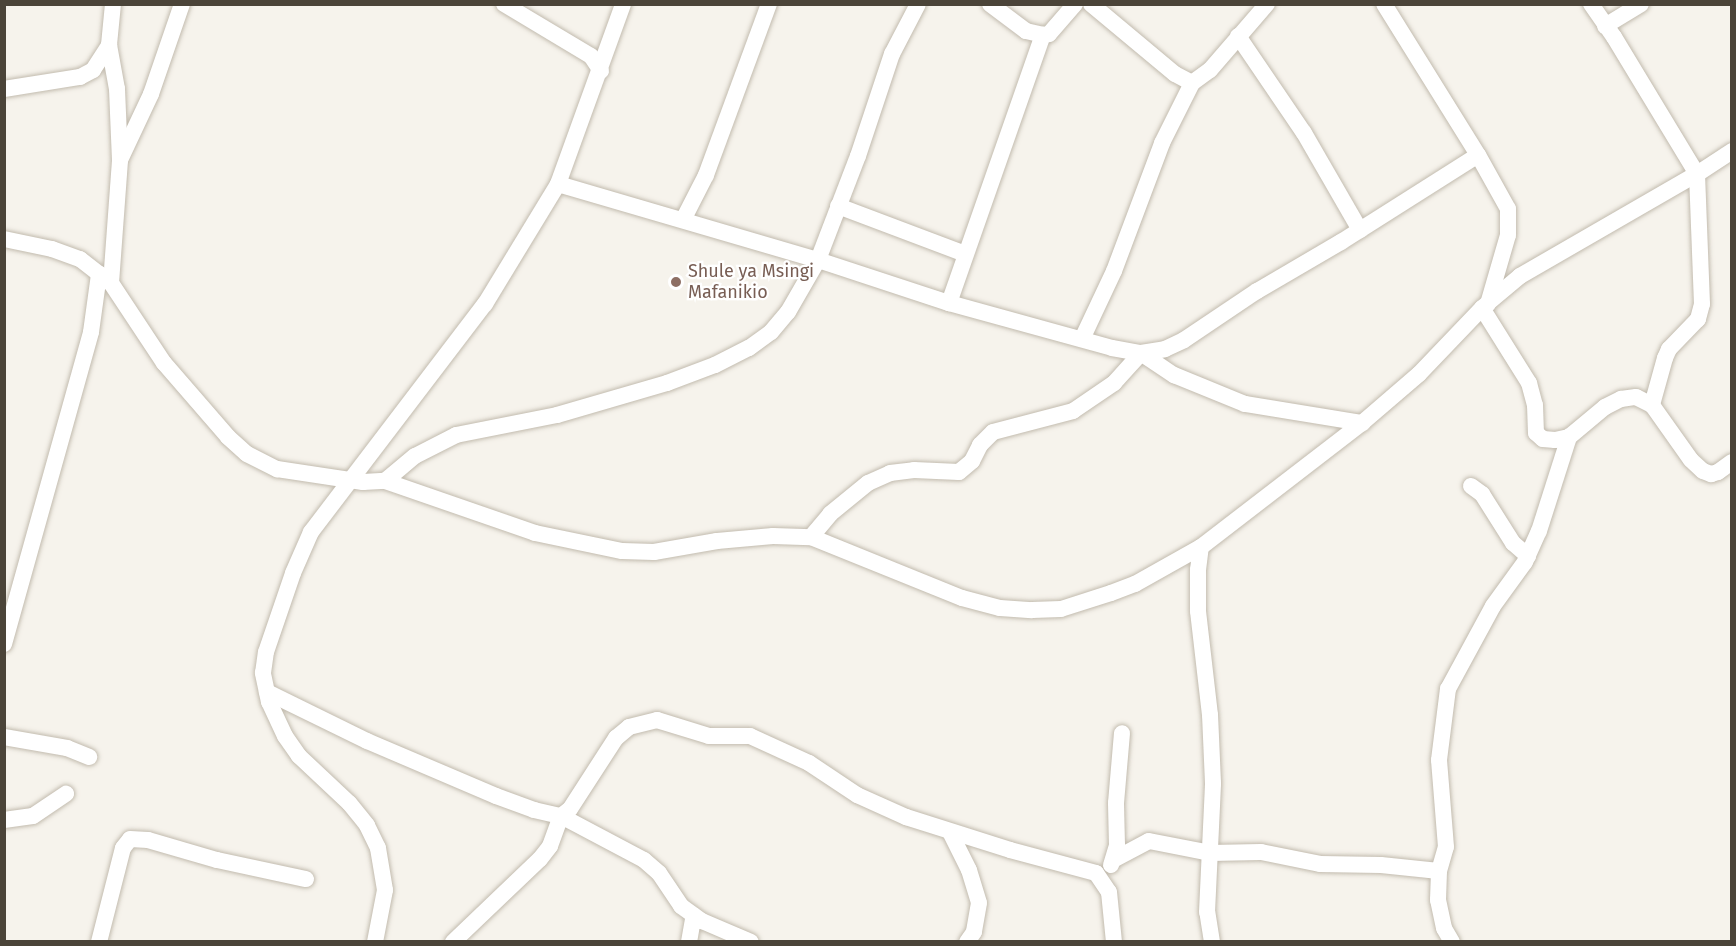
<!DOCTYPE html>
<style>
body{margin:0}
#map{position:relative;width:1736px;height:946px;overflow:hidden;background:#f6f3ec;font-family:"Fira Sans",sans-serif}
div>[style]{position:absolute}
.roads{filter:drop-shadow(0 0 2px #c2bbae) drop-shadow(0 0 2px #c2bbae)}
.minor>*{height:16px;margin:-8px;padding:0 8px;transform-origin:8px;border-radius:8px;background:#fff}
.dots>*{width:16px;height:16px;translate:-50% -50%;box-sizing:border-box;border:3px solid #fff;border-radius:50%}
span{translate:-50% -50%;white-space:nowrap;text-align:center;line-height:1.15;-webkit-text-stroke:4.5px #fff;paint-order:stroke}
.education-label{font-size:18px;color:#785e54}
.left{translate:0 -50%;text-align:left}
.frame{position:absolute;inset:0;border:6px solid #4b4439;pointer-events:none}
</style>
<div id="map">
<div class="roads">
<div class="minor">
<div style="left:113px;top:4px;width:41px;rotate:95.6deg"></div>
<div style="left:109px;top:45px;width:45px;rotate:79.7deg"></div>
<div style="left:117px;top:89px;width:71px;rotate:87.6deg"></div>
<div style="left:504px;top:4px;width:101px;rotate:30.9deg"></div>
<div style="left:591px;top:56px;width:18px;rotate:56deg"></div>
<div style="left:990px;top:4px;width:45px;rotate:36.9deg"></div>
<div style="left:1026px;top:31px;width:17px;rotate:13deg"></div>
<div style="left:1043px;top:35px;width:6px;rotate:-9deg"></div>
<div style="left:1049px;top:34px;width:40px;rotate:-49deg"></div>
<div style="left:1091px;top:4px;width:109px;rotate:39.8deg"></div>
<div style="left:1175px;top:74px;width:19px;rotate:28deg"></div>
<div style="left:1192px;top:83px;width:22px;rotate:-36deg"></div>
<div style="left:1210px;top:70px;width:87px;rotate:-49.2deg"></div>
<div style="left:1384px;top:4px;width:178px;rotate:58.1deg"></div>
<div style="left:1478px;top:155px;width:62px;rotate:60.9deg"></div>
<div style="left:1508px;top:209px;width:26px;rotate:90deg"></div>
<div style="left:1508px;top:235px;width:72px;rotate:106.2deg"></div>
<div style="left:1591px;top:4px;width:40px;rotate:55.1deg"></div>
<div style="left:1614px;top:37px;width:160px;rotate:58.8deg"></div>
<div style="left:1697px;top:174px;width:130px;rotate:87.8deg"></div>
<div style="left:1702px;top:304px;width:16px;rotate:105deg"></div>
<div style="left:1698px;top:319px;width:42px;rotate:134deg"></div>
<div style="left:1669px;top:349px;width:10px;rotate:114deg"></div>
<div style="left:1665px;top:358px;width:49px;rotate:105.5deg"></div>
<div style="left:1605px;top:26px;width:42px;rotate:-31.4deg"></div>
<div style="left:1238px;top:36px;width:117px;rotate:55.8deg"></div>
<div style="left:1304px;top:133px;width:112px;rotate:60deg"></div>
<div style="left:4px;top:89px;width:77px;rotate:-9deg"></div>
<div style="left:80px;top:77px;width:15px;rotate:-28deg"></div>
<div style="left:93px;top:70px;width:30px;rotate:-57deg"></div>
<div style="left:558px;top:184px;width:271px;rotate:16.3deg"></div>
<div style="left:818px;top:260px;width:138px;rotate:18.2deg"></div>
<div style="left:949px;top:303px;width:169px;rotate:15.4deg"></div>
<div style="left:1112px;top:348px;width:29px;rotate:10deg"></div>
<div style="left:1141px;top:353px;width:24px;rotate:-9deg"></div>
<div style="left:1165px;top:349px;width:21px;rotate:-25deg"></div>
<div style="left:1184px;top:340px;width:88px;rotate:-33.9deg"></div>
<div style="left:1257px;top:291px;width:97px;rotate:-30.3deg"></div>
<div style="left:1341px;top:242px;width:162px;rotate:-32.4deg"></div>
<div style="left:838px;top:206px;width:136px;rotate:20.7deg"></div>
<div style="left:683px;top:220px;width:51px;rotate:-62.9deg"></div>
<div style="left:706px;top:175px;width:182px;rotate:-69.8deg"></div>
<div style="left:4px;top:239px;width:49px;rotate:11.8deg"></div>
<div style="left:52px;top:249px;width:30px;rotate:20deg"></div>
<div style="left:80px;top:259px;width:39px;rotate:38deg"></div>
<div style="left:111px;top:283px;width:96px;rotate:56.5deg"></div>
<div style="left:164px;top:363px;width:98px;rotate:49.1deg"></div>
<div style="left:228px;top:437px;width:25px;rotate:42deg"></div>
<div style="left:247px;top:454px;width:34px;rotate:27deg"></div>
<div style="left:277px;top:469px;width:87px;rotate:8.6deg"></div>
<div style="left:363px;top:482px;width:22px;rotate:-3deg"></div>
<div style="left:385px;top:481px;width:39px;rotate:-40deg"></div>
<div style="left:415px;top:456px;width:46px;rotate:-27.1deg"></div>
<div style="left:456px;top:435px;width:103px;rotate:-11.2deg"></div>
<div style="left:557px;top:415px;width:115px;rotate:-16.2deg"></div>
<div style="left:667px;top:383px;width:51px;rotate:-20.6deg"></div>
<div style="left:715px;top:365px;width:38px;rotate:-27deg"></div>
<div style="left:749px;top:348px;width:27px;rotate:-36deg"></div>
<div style="left:771px;top:332px;width:26px;rotate:-50deg"></div>
<div style="left:788px;top:312px;width:60px;rotate:-60deg"></div>
<div style="left:818px;top:260px;width:111px;rotate:-69deg"></div>
<div style="left:858px;top:156px;width:108px;rotate:-71.6deg"></div>
<div style="left:892px;top:54px;width:56px;rotate:-62.5deg"></div>
<div style="left:111px;top:283px;width:123px;rotate:-85.8deg"></div>
<div style="left:120px;top:160px;width:73px;rotate:-64.8deg"></div>
<div style="left:151px;top:94px;width:95px;rotate:-71deg"></div>
<div style="left:949px;top:303px;width:284px;rotate:-70.7deg"></div>
<div style="left:1482px;top:308px;width:89px;rotate:57.9deg"></div>
<div style="left:1529px;top:383px;width:23px;rotate:75deg"></div>
<div style="left:1535px;top:405px;width:28px;rotate:88deg"></div>
<div style="left:1536px;top:433px;width:9px;rotate:41deg"></div>
<div style="left:1543px;top:439px;width:12px;rotate:5deg"></div>
<div style="left:1555px;top:440px;width:14px;rotate:-12deg"></div>
<div style="left:1569px;top:437px;width:47px;rotate:-39.8deg"></div>
<div style="left:1605px;top:407px;width:18px;rotate:-27deg"></div>
<div style="left:1621px;top:399px;width:15px;rotate:-8deg"></div>
<div style="left:1636px;top:397px;width:18px;rotate:27deg"></div>
<div style="left:1652px;top:405px;width:67px;rotate:54.7deg"></div>
<div style="left:1691px;top:460px;width:16px;rotate:43deg"></div>
<div style="left:1703px;top:471px;width:9px;rotate:21deg"></div>
<div style="left:1711px;top:474px;width:7px;rotate:-16deg"></div>
<div style="left:1718px;top:472px;width:17px;rotate:-36deg"></div>
<div style="left:1082px;top:339px;width:75px;rotate:-64.8deg"></div>
<div style="left:1114px;top:271px;width:137px;rotate:-69.4deg"></div>
<div style="left:1162px;top:143px;width:67px;rotate:-63.4deg"></div>
<div style="left:385px;top:481px;width:159px;rotate:19.1deg"></div>
<div style="left:535px;top:533px;width:89px;rotate:11.7deg"></div>
<div style="left:622px;top:551px;width:32px;rotate:2deg"></div>
<div style="left:654px;top:552px;width:64px;rotate:-9.9deg"></div>
<div style="left:717px;top:541px;width:56px;rotate:-5.1deg"></div>
<div style="left:773px;top:536px;width:38px;rotate:2deg"></div>
<div style="left:811px;top:537px;width:163px;rotate:22deg"></div>
<div style="left:962px;top:598px;width:39px;rotate:15deg"></div>
<div style="left:1000px;top:608px;width:32px;rotate:4deg"></div>
<div style="left:1032px;top:610px;width:29px;rotate:-2deg"></div>
<div style="left:1061px;top:609px;width:52px;rotate:-17.7deg"></div>
<div style="left:1111px;top:593px;width:26px;rotate:-21deg"></div>
<div style="left:1135px;top:584px;width:76px;rotate:-29.3deg"></div>
<div style="left:1471px;top:486px;width:14px;rotate:36deg"></div>
<div style="left:1482px;top:494px;width:58px;rotate:57.7deg"></div>
<div style="left:1513px;top:543px;width:20px;rotate:41deg"></div>
<div style="left:811px;top:537px;width:30px;rotate:-50deg"></div>
<div style="left:830px;top:514px;width:49px;rotate:-39.2deg"></div>
<div style="left:868px;top:483px;width:24px;rotate:-24deg"></div>
<div style="left:890px;top:473px;width:24px;rotate:-7deg"></div>
<div style="left:914px;top:470px;width:45px;rotate:2.5deg"></div>
<div style="left:959px;top:472px;width:17px;rotate:-40deg"></div>
<div style="left:972px;top:461px;width:18px;rotate:-63deg"></div>
<div style="left:980px;top:445px;width:18px;rotate:-45deg"></div>
<div style="left:993px;top:432px;width:83px;rotate:-14.7deg"></div>
<div style="left:1073px;top:411px;width:50px;rotate:-34.3deg"></div>
<div style="left:1114px;top:383px;width:40px;rotate:-48deg"></div>
<div style="left:1141px;top:353px;width:40px;rotate:34deg"></div>
<div style="left:1174px;top:375px;width:77px;rotate:22.2deg"></div>
<div style="left:1245px;top:404px;width:119px;rotate:9.2deg"></div>
<div style="left:4px;top:644px;width:324px;rotate:-74.4deg"></div>
<div style="left:91px;top:332px;width:59px;rotate:-82.1deg"></div>
<div style="left:267px;top:692px;width:111px;rotate:26.1deg"></div>
<div style="left:367px;top:741px;width:140px;rotate:23.1deg"></div>
<div style="left:496px;top:796px;width:40px;rotate:20.2deg"></div>
<div style="left:534px;top:810px;width:28px;rotate:13deg"></div>
<div style="left:561px;top:816px;width:94px;rotate:27.9deg"></div>
<div style="left:644px;top:860px;width:20px;rotate:41deg"></div>
<div style="left:659px;top:873px;width:40px;rotate:56deg"></div>
<div style="left:681px;top:906px;width:26px;rotate:36deg"></div>
<div style="left:702px;top:921px;width:53px;rotate:23.2deg"></div>
<div style="left:4px;top:737px;width:64px;rotate:9.9deg"></div>
<div style="left:67px;top:748px;width:24px;rotate:22deg"></div>
<div style="left:4px;top:820px;width:29px;rotate:-8deg"></div>
<div style="left:33px;top:816px;width:40px;rotate:-34deg"></div>
<div style="left:950px;top:832px;width:42px;rotate:63.4deg"></div>
<div style="left:969px;top:870px;width:34px;rotate:73deg"></div>
<div style="left:979px;top:903px;width:29px;rotate:100deg"></div>
<div style="left:974px;top:932px;width:12px;rotate:125deg"></div>
<div style="left:1115px;top:859px;width:38px;rotate:-28deg"></div>
<div style="left:1149px;top:841px;width:62px;rotate:11.1deg"></div>
<div style="left:1210px;top:853px;width:51px;rotate:-1.1deg"></div>
<div style="left:1261px;top:852px;width:60px;rotate:11.5deg"></div>
<div style="left:1320px;top:864px;width:61px;rotate:0.9deg"></div>
<div style="left:1381px;top:865px;width:58px;rotate:5.9deg"></div>
<div style="left:1111px;top:865px;width:21px;rotate:-73deg"></div>
<div style="left:1117px;top:845px;width:42px;rotate:-91.4deg"></div>
<div style="left:1116px;top:803px;width:70px;rotate:-85.1deg"></div>
<div style="left:99px;top:942px;width:97px;rotate:-75.7deg"></div>
<div style="left:123px;top:848px;width:11px;rotate:-52deg"></div>
<div style="left:130px;top:839px;width:18px;rotate:3deg"></div>
<div style="left:148px;top:840px;width:72px;rotate:16.2deg"></div>
<div style="left:217px;top:860px;width:91px;rotate:12.1deg"></div>
<div style="left:375px;top:942px;width:53px;rotate:-79.1deg"></div>
<div style="left:385px;top:890px;width:43px;rotate:-99.5deg"></div>
<div style="left:378px;top:848px;width:25px;rotate:-116deg"></div>
<div style="left:367px;top:825px;width:28px;rotate:-129deg"></div>
<div style="left:349px;top:803px;width:69px;rotate:-136.8deg"></div>
<div style="left:299px;top:756px;width:24px;rotate:-125deg"></div>
<div style="left:285px;top:736px;width:38px;rotate:-115deg"></div>
<div style="left:269px;top:702px;width:30px;rotate:-102deg"></div>
<div style="left:263px;top:673px;width:21px;rotate:-82deg"></div>
<div style="left:266px;top:652px;width:83px;rotate:-71.1deg"></div>
<div style="left:293px;top:573px;width:45px;rotate:-66.3deg"></div>
<div style="left:311px;top:532px;width:287px;rotate:-52.7deg"></div>
<div style="left:485px;top:304px;width:140px;rotate:-58.7deg"></div>
<div style="left:558px;top:184px;width:191px;rotate:-70.1deg"></div>
<div style="left:453px;top:942px;width:120px;rotate:-43.7deg"></div>
<div style="left:540px;top:859px;width:16px;rotate:-52deg"></div>
<div style="left:550px;top:846px;width:32px;rotate:-70deg"></div>
<div style="left:561px;top:816px;width:11px;rotate:-38deg"></div>
<div style="left:570px;top:809px;width:85px;rotate:-57.1deg"></div>
<div style="left:616px;top:738px;width:17px;rotate:-40deg"></div>
<div style="left:629px;top:727px;width:29px;rotate:-14deg"></div>
<div style="left:657px;top:720px;width:54px;rotate:17.1deg"></div>
<div style="left:709px;top:736px;width:41px"></div>
<div style="left:750px;top:736px;width:65px;rotate:24.6deg"></div>
<div style="left:809px;top:763px;width:58px;rotate:33.7deg"></div>
<div style="left:857px;top:795px;width:54px;rotate:24.2deg"></div>
<div style="left:906px;top:817px;width:109px;rotate:17.6deg"></div>
<div style="left:1010px;top:850px;width:89px;rotate:15deg"></div>
<div style="left:1096px;top:873px;width:23px;rotate:56deg"></div>
<div style="left:1109px;top:892px;width:50px;rotate:84.3deg"></div>
<div style="left:689px;top:942px;width:27px;rotate:-80deg"></div>
<div style="left:1212px;top:942px;width:30px;rotate:-99deg"></div>
<div style="left:1207px;top:912px;width:129px;rotate:-87.3deg"></div>
<div style="left:1213px;top:783px;width:68px;rotate:-92.5deg"></div>
<div style="left:1210px;top:715px;width:105px;rotate:-96.6deg"></div>
<div style="left:1198px;top:611px;width:41px;rotate:-90deg"></div>
<div style="left:1198px;top:570px;width:23px;rotate:-83deg"></div>
<div style="left:1201px;top:547px;width:203px;rotate:-37.6deg"></div>
<div style="left:1362px;top:423px;width:75px;rotate:-40.7deg"></div>
<div style="left:1419px;top:374px;width:91px;rotate:-46.3deg"></div>
<div style="left:1482px;top:308px;width:50px;rotate:-40.1deg"></div>
<div style="left:1520px;top:276px;width:204px;rotate:-30deg"></div>
<div style="left:1697px;top:174px;width:42px;rotate:-33.3deg"></div>
<div style="left:1452px;top:942px;width:16px;rotate:-120deg"></div>
<div style="left:1444px;top:928px;width:29px;rotate:-102deg"></div>
<div style="left:1438px;top:900px;width:29px;rotate:-88deg"></div>
<div style="left:1439px;top:871px;width:25px;rotate:-74deg"></div>
<div style="left:1446px;top:847px;width:87px;rotate:-94.6deg"></div>
<div style="left:1439px;top:760px;width:72px;rotate:-82.8deg"></div>
<div style="left:1448px;top:689px;width:94px;rotate:-61.5deg"></div>
<div style="left:1493px;top:606px;width:54px;rotate:-54deg"></div>
<div style="left:1525px;top:562px;width:34px;rotate:-66deg"></div>
<div style="left:1539px;top:531px;width:99px;rotate:-72.3deg"></div>
</div>
</div>
<div class="dots">
<div style="left:676px;top:282px;background:#8d6e63"></div>
</div>
<div class="education-label">
<span class="left" style="left:688px;top:282px">Shule ya Msingi<br>Mafanikio</span>
</div>
<div class="frame"></div>
</div>
